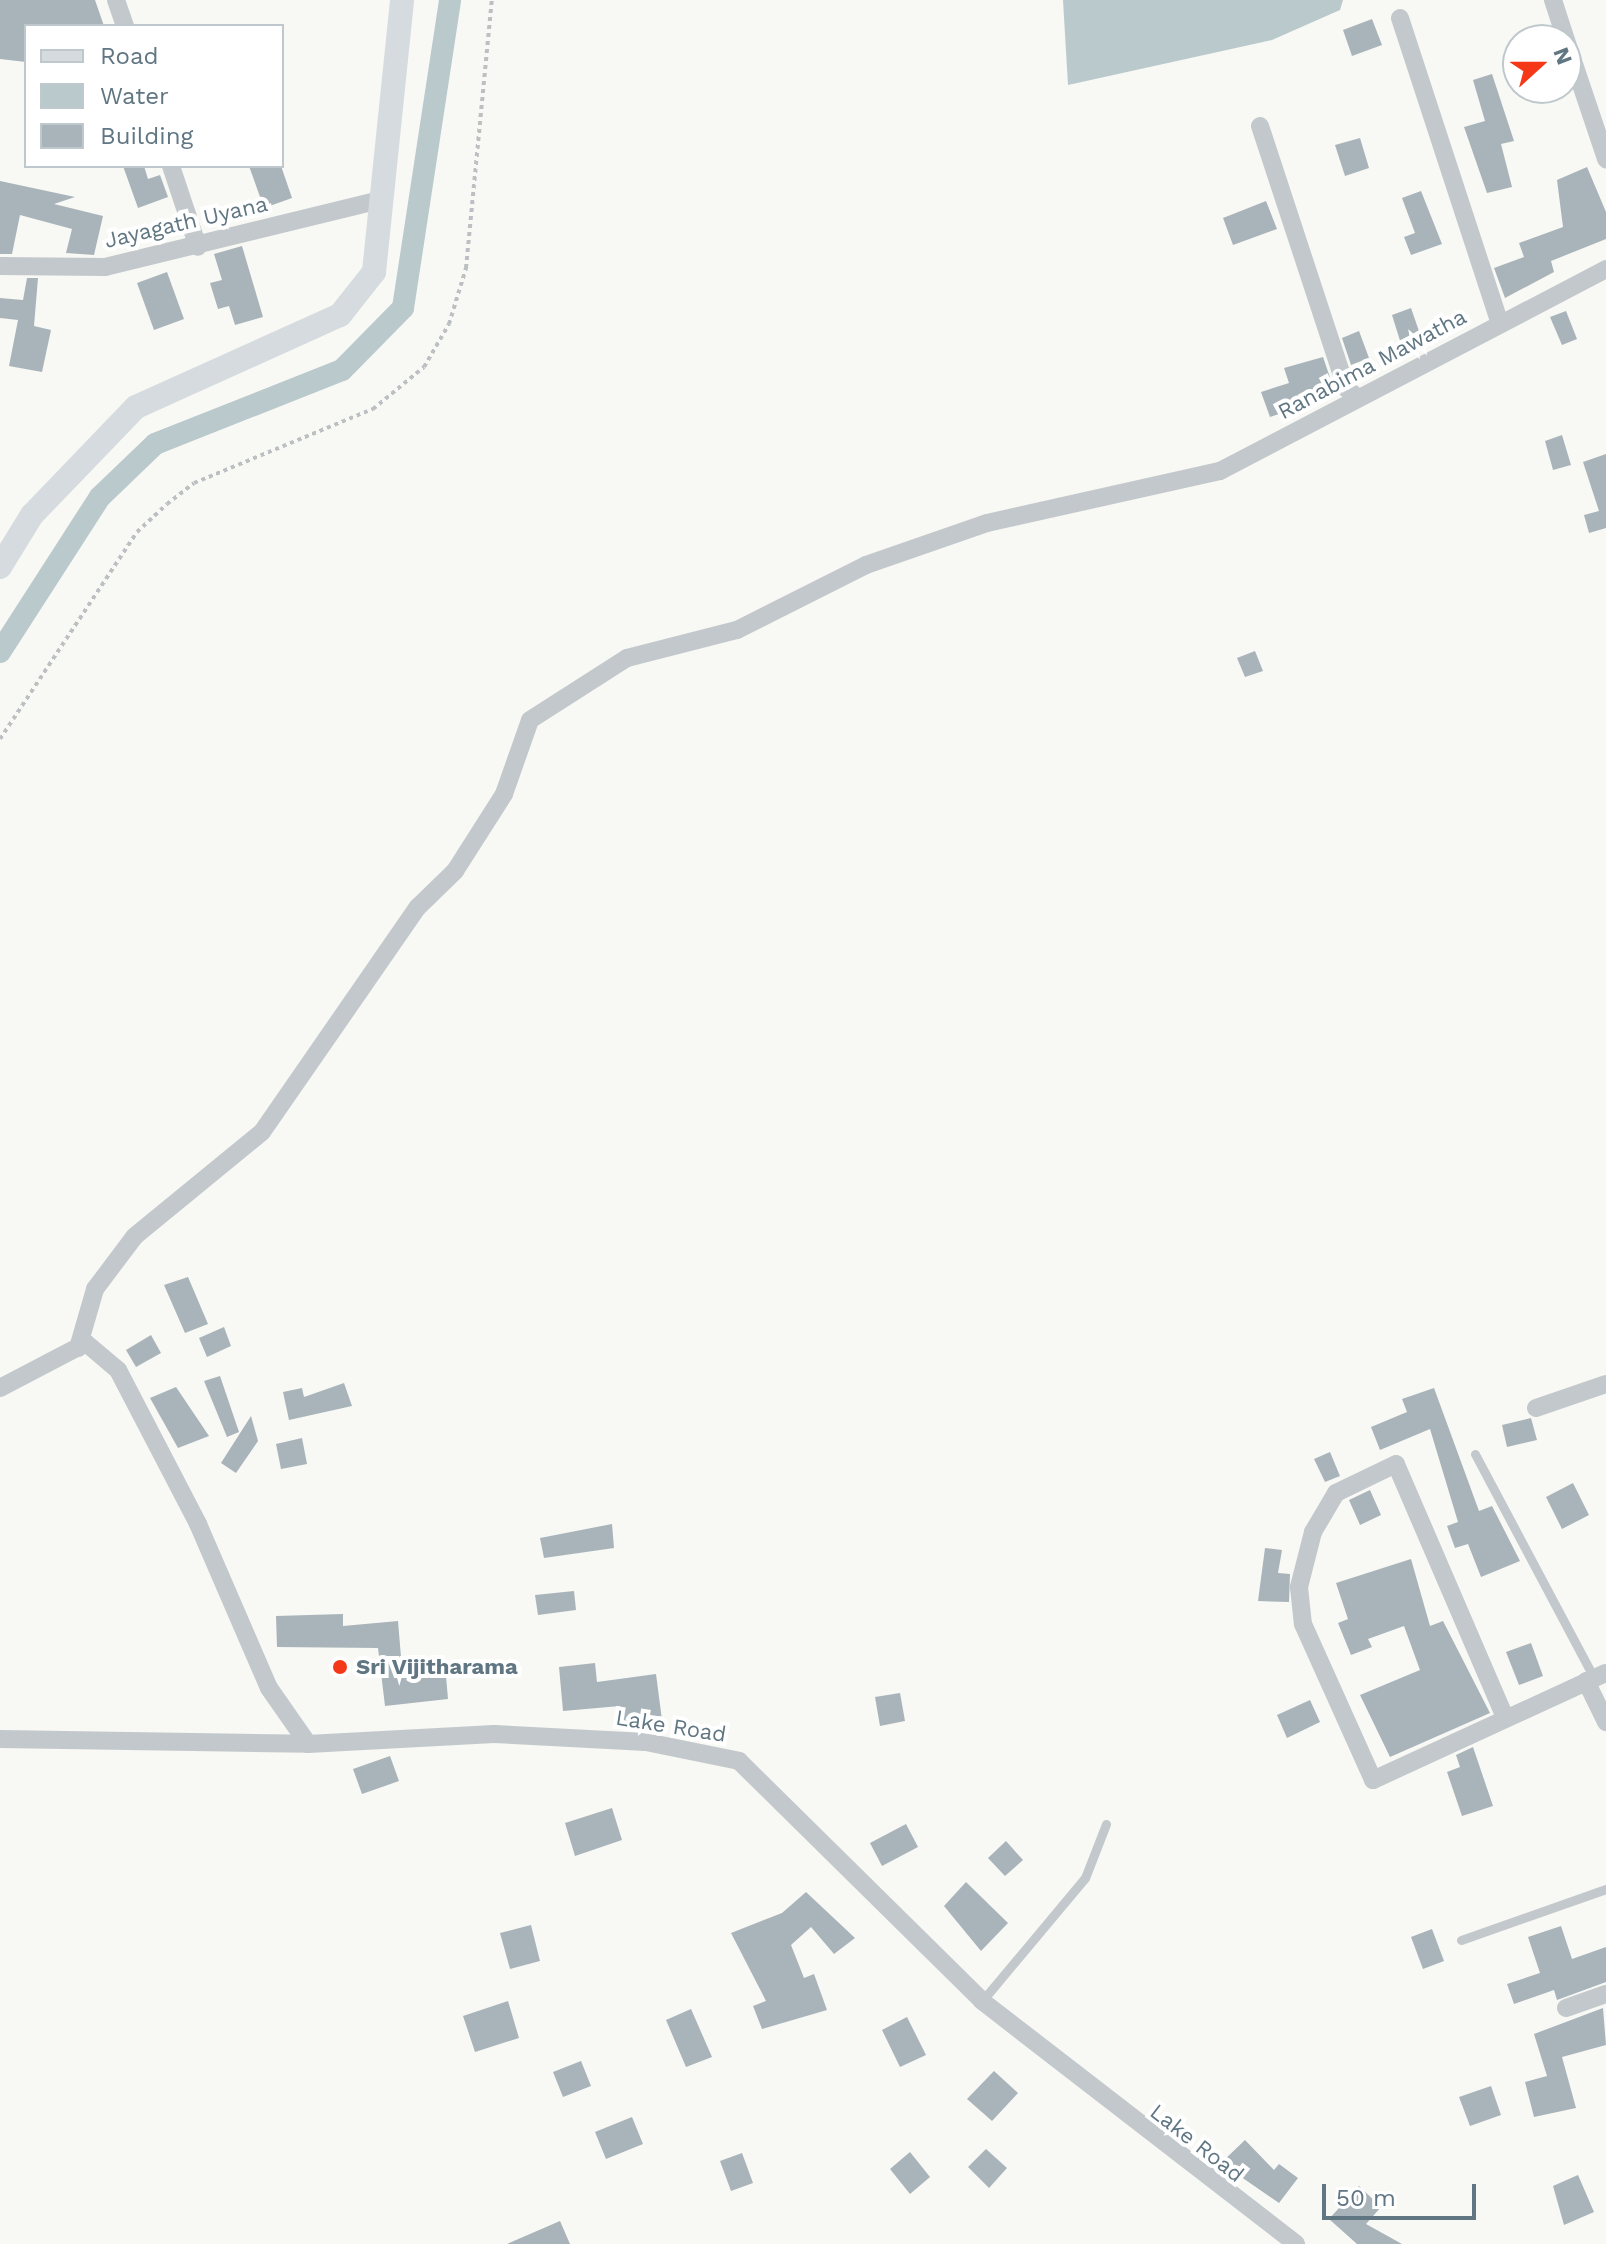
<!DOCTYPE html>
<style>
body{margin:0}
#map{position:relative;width:1606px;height:2244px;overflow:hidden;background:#f8f8f4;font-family:"Work Sans",sans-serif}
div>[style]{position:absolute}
.water>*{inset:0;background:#bac9cc}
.canal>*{height:22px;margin:-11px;padding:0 11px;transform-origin:11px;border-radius:11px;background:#bac9cc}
.building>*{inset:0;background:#a9b4ba}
.path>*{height:4px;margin-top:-2px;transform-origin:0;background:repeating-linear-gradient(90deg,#bcc0c2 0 4px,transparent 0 8px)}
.lane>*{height:9px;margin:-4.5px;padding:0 4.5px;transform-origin:4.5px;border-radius:4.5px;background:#c2c8cb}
.street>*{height:18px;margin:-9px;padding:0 9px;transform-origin:9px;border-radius:9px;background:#c2c8cb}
.secondary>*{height:24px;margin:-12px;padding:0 12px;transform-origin:12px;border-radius:12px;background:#d5dbdf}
.dots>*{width:22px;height:22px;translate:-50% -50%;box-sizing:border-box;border:4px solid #fff;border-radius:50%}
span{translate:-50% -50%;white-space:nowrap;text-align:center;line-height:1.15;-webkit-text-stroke:8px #fff;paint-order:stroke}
.street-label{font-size:22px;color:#607683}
.poi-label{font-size:22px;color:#607683;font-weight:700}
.left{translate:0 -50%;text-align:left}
.legend{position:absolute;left:24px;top:24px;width:260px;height:144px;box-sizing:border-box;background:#fff;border:2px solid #bfc8cd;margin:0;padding:10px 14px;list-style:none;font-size:24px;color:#607683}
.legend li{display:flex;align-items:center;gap:16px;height:40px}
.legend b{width:40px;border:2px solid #bfc8cd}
.north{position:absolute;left:1502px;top:24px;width:80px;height:80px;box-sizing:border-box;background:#fff;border:2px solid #bfc8cd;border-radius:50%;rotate:69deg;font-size:22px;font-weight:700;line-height:32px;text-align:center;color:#607683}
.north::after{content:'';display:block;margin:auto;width:28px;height:36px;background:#f53817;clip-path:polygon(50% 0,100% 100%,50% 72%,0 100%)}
.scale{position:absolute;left:1322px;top:2184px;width:154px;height:36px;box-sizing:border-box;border:4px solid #607683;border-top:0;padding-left:10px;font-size:24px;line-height:28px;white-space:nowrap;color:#607683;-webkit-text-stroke:6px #fff;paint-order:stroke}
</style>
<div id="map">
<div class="water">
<div style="clip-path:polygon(1063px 0,1343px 0,1340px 10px,1272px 40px,1068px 85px)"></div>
</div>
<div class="canal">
<div style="left:0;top:652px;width:184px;rotate:-57.2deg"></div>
<div style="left:100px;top:497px;width:76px;rotate:-43.9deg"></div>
<div style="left:155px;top:444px;width:201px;rotate:-21.6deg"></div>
<div style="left:342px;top:370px;width:87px;rotate:-45.5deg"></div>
<div style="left:403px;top:308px;width:312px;rotate:-81.3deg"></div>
</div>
<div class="building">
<div style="clip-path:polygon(0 0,95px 0,104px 26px,26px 26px,26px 62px,0 59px)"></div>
<div style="clip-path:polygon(1372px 19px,1382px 45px,1352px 56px,1343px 30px)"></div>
<div style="clip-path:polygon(1492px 74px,1514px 141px,1501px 144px,1512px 187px,1487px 193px,1464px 127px,1485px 121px,1473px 80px)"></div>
<div style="clip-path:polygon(1360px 138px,1369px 168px,1345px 176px,1335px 145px)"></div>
<div style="clip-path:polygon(123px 166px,144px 166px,148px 179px,160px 175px,168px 197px,138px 208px)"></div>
<div style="clip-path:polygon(249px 166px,281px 166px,292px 198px,264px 208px)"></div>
<div style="clip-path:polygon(1587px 167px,1606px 212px,1606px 239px,1551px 261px,1554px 272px,1505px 298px,1494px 268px,1524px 257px,1519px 243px,1563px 227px,1557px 180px)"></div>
<div style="clip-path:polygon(0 181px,75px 197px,54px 204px,103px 216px,94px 255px,66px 253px,72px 229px,20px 215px,12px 254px,0 254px)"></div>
<div style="clip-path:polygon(1421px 191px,1442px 244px,1411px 255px,1404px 237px,1415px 233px,1402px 198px)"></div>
<div style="clip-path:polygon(1266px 201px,1277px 229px,1233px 245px,1223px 218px)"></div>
<div style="clip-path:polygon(242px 246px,263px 317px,235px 325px,229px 306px,218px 309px,210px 283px,222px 280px,214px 254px)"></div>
<div style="clip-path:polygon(167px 272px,184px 319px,154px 330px,137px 283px)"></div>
<div style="clip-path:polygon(27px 278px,38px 278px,34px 326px,51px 330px,42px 372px,9px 366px,18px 320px,0 318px,0 298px,23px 300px)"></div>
<div style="clip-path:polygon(1411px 308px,1422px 340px,1402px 347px,1392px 315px)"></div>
<div style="clip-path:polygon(1566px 311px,1577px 339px,1562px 345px,1550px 317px)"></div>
<div style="clip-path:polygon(1359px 331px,1369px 358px,1351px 365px,1342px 338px)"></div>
<div style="clip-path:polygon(1323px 357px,1336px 395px,1270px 417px,1261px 392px,1289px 383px,1284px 368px)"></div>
<div style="clip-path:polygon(1562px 435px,1571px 465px,1553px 470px,1545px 441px)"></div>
<div style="clip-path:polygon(1606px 454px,1606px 528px,1589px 533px,1584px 515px,1599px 511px,1583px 462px)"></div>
<div style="clip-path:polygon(1255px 651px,1263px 671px,1245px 677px,1237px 658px)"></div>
<div style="clip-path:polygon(188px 1277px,208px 1324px,185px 1333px,164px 1285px)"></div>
<div style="clip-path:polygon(224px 1327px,231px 1346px,207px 1357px,199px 1338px)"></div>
<div style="clip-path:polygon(151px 1335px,161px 1353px,136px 1367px,126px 1350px)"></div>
<div style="clip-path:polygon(220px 1376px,239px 1432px,227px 1437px,204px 1381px)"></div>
<div style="clip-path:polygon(344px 1383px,352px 1406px,289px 1420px,283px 1392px,302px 1388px,304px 1397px)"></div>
<div style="clip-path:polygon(176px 1387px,209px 1436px,178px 1448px,150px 1398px)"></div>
<div style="clip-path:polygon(1434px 1388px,1479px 1511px,1492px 1506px,1520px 1561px,1481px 1577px,1468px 1544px,1455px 1548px,1447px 1526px,1458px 1522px,1430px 1429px,1380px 1450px,1371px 1427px,1407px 1412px,1402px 1399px)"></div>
<div style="clip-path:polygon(251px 1416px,258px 1441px,236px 1473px,221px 1463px)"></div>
<div style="clip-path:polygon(1531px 1418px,1537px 1440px,1507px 1447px,1502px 1425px)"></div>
<div style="clip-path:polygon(302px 1438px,307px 1464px,281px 1469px,276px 1444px)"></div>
<div style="clip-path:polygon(1330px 1452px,1340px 1476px,1325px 1482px,1314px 1459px)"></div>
<div style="clip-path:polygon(1573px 1483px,1589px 1515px,1562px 1529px,1546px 1497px)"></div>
<div style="clip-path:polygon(1370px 1490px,1381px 1515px,1360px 1525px,1349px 1500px)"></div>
<div style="clip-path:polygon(612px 1524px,614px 1548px,544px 1558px,540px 1538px)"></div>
<div style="clip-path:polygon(1265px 1548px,1282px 1550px,1278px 1573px,1290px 1574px,1289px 1602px,1258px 1601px)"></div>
<div style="clip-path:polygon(1411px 1559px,1430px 1626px,1443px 1621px,1490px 1713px,1390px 1757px,1360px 1695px,1420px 1670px,1404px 1626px,1368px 1639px,1372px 1647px,1351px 1655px,1338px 1623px,1348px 1619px,1336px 1583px)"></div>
<div style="clip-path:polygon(574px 1591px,576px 1610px,538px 1615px,535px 1595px)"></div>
<div style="clip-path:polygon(343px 1614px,343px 1626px,398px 1621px,401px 1657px,408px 1656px,410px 1668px,445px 1665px,448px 1699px,385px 1706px,378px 1648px,277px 1647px,276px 1616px)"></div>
<div style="clip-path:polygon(1531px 1643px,1543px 1676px,1519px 1685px,1506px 1652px)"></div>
<div style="clip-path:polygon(595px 1663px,597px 1682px,656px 1674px,662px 1720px,623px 1726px,620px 1706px,563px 1711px,559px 1667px)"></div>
<div style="clip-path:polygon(900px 1693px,905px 1721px,880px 1726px,875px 1697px)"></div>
<div style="clip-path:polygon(1310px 1700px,1320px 1722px,1287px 1738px,1277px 1715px)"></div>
<div style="clip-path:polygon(1473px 1747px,1493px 1806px,1462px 1816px,1447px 1772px,1460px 1767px,1456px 1755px)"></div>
<div style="clip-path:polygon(390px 1756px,399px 1781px,362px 1794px,353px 1769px)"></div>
<div style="clip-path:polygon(612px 1808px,622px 1840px,575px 1856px,565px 1823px)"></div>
<div style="clip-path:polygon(906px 1824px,918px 1847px,882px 1866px,870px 1843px)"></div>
<div style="clip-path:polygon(1006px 1841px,1023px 1860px,1005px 1876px,988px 1858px)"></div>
<div style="clip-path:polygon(966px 1882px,1008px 1923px,981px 1951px,944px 1906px)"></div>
<div style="clip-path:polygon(806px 1892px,855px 1938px,834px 1954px,811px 1927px,791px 1945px,804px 1978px,814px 1974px,827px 2010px,762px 2029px,753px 2006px,766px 2001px,731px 1933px,782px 1913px)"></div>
<div style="clip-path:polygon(531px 1925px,540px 1961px,510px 1969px,500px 1933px)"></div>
<div style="clip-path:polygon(1561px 1926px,1572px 1959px,1606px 1947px,1606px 1982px,1557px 2000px,1554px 1990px,1514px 2004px,1507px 1984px,1540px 1973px,1528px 1937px)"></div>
<div style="clip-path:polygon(1432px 1929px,1444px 1961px,1423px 1969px,1411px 1937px)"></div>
<div style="clip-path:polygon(508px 2001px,519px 2038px,475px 2052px,463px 2016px)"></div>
<div style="clip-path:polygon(1603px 2008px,1606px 2045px,1562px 2057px,1576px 2108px,1534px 2117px,1525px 2082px,1547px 2076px,1534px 2034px)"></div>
<div style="clip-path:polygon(691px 2009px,712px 2057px,686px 2067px,666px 2020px)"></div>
<div style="clip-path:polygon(907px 2017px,926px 2055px,900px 2067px,882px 2030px)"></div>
<div style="clip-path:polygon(581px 2061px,591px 2086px,563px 2097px,553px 2072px)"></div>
<div style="clip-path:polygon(994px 2071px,1018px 2093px,992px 2121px,967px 2099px)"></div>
<div style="clip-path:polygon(1491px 2086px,1501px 2115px,1470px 2126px,1459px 2097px)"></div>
<div style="clip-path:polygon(632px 2117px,643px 2144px,606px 2159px,595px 2132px)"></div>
<div style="clip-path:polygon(1245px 2140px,1274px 2170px,1279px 2164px,1298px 2178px,1279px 2203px,1221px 2163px)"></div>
<div style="clip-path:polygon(986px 2149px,1007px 2168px,989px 2188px,968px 2167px)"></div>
<div style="clip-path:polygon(910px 2152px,930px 2177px,910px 2194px,890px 2169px)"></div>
<div style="clip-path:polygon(742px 2153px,753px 2183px,731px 2191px,720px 2161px)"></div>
<div style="clip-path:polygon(1578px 2175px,1594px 2212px,1564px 2225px,1553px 2186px)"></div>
<div style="clip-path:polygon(1359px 2186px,1381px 2207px,1366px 2224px,1402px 2244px,1357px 2244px,1329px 2219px)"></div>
<div style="clip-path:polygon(560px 2221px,570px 2244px,507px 2244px)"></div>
</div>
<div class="path">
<div style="left:0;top:739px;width:248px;rotate:-56.5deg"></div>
<div style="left:137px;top:532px;width:41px;rotate:-43deg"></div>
<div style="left:167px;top:504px;width:34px;rotate:-38deg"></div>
<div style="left:194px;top:483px;width:194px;rotate:-22.5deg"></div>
<div style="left:373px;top:409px;width:66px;rotate:-39.5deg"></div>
<div style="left:424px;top:367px;width:50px;rotate:-59.8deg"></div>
<div style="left:449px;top:324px;width:59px;rotate:-73.1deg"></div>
<div style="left:466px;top:268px;width:269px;rotate:-84.5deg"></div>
</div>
<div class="lane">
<div style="left:1475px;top:1454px;width:254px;rotate:62deg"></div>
<div style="left:1461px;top:1940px;width:154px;rotate:-19.4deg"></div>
<div style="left:982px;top:2001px;width:160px;rotate:-50.1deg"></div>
<div style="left:1085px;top:1878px;width:58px;rotate:-68.7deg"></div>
</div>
<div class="street">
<div style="left:116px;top:0;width:28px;rotate:71deg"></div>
<div style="left:1553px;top:0;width:42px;rotate:72deg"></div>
<div style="left:1400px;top:18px;width:322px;rotate:71.9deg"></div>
<div style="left:1566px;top:40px;width:126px;rotate:71.4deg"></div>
<div style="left:1260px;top:126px;width:276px;rotate:71.8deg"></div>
<div style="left:1346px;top:388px;width:16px;rotate:40deg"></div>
<div style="left:171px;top:166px;width:85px;rotate:71.6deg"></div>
<div style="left:0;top:266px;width:105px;rotate:0.5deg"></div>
<div style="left:105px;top:267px;width:282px;rotate:-13.7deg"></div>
<div style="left:78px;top:1348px;width:61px;rotate:-73.9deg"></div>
<div style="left:95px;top:1289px;width:66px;rotate:-53deg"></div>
<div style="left:135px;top:1236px;width:164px;rotate:-39.3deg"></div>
<div style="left:262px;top:1132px;width:274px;rotate:-55.3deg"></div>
<div style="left:418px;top:907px;width:52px;rotate:-44.2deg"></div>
<div style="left:455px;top:871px;width:91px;rotate:-57.5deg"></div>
<div style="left:504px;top:794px;width:78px;rotate:-70.6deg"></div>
<div style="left:530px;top:720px;width:115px;rotate:-32.6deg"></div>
<div style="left:627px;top:658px;width:114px;rotate:-14.3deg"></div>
<div style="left:737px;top:630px;width:144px;rotate:-26.7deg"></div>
<div style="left:866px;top:565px;width:128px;rotate:-19.1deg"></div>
<div style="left:987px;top:523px;width:239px;rotate:-12.6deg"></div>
<div style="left:1220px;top:471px;width:436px;rotate:-27.6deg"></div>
<div style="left:0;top:1388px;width:97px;rotate:-27.6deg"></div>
<div style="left:86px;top:1343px;width:42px;rotate:40.2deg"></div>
<div style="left:118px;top:1370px;width:174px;rotate:62.5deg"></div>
<div style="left:198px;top:1524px;width:179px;rotate:66.6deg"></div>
<div style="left:269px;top:1688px;width:68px;rotate:55.1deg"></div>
<div style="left:1536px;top:1408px;width:74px;rotate:-18.9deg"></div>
<div style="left:1586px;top:1681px;width:46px;rotate:64deg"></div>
<div style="left:1504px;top:1715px;width:273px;rotate:-113.3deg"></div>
<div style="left:1396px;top:1464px;width:67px;rotate:154.2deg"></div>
<div style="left:1336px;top:1493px;width:45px;rotate:120.5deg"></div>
<div style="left:1313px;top:1532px;width:57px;rotate:104.3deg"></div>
<div style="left:1299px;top:1587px;width:37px;rotate:84deg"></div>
<div style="left:1303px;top:1624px;width:171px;rotate:65.8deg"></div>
<div style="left:1373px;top:1780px;width:256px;rotate:-24.7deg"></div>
<div style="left:0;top:1739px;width:308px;rotate:0.9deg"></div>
<div style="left:308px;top:1744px;width:186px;rotate:-3.1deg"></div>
<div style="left:494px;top:1734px;width:152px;rotate:3deg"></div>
<div style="left:646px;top:1742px;width:95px;rotate:11.5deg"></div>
<div style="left:739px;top:1761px;width:342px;rotate:44.6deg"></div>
<div style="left:982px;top:2001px;width:397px;rotate:37.7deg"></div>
<div style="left:1566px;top:2008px;width:42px;rotate:-19.3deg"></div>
</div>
<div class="secondary">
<div style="left:0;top:567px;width:61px;rotate:-58.4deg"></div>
<div style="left:32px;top:515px;width:150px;rotate:-46.1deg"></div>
<div style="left:136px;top:407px;width:224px;rotate:-24.3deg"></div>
<div style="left:340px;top:315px;width:55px;rotate:-51.7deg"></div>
<div style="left:374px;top:272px;width:273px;rotate:-84.1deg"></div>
</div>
<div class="dots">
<div style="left:340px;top:1667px;background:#f53817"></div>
</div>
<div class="street-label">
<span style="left:186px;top:222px;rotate:-13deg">Jayagath Uyana</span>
<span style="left:1372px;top:364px;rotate:-28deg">Ranabima Mawatha</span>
<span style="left:671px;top:1726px;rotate:9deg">Lake Road</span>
<span style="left:1197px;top:2143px;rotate:38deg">Lake Road</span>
</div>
<div class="poi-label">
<span class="left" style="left:356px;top:1667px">Sri Vijitharama</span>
</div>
<ul class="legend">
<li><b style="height:10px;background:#d5dbdf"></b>Road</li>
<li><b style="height:22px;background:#bac9cc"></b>Water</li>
<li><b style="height:22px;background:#a9b4ba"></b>Building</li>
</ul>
<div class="north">N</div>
<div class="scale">50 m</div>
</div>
